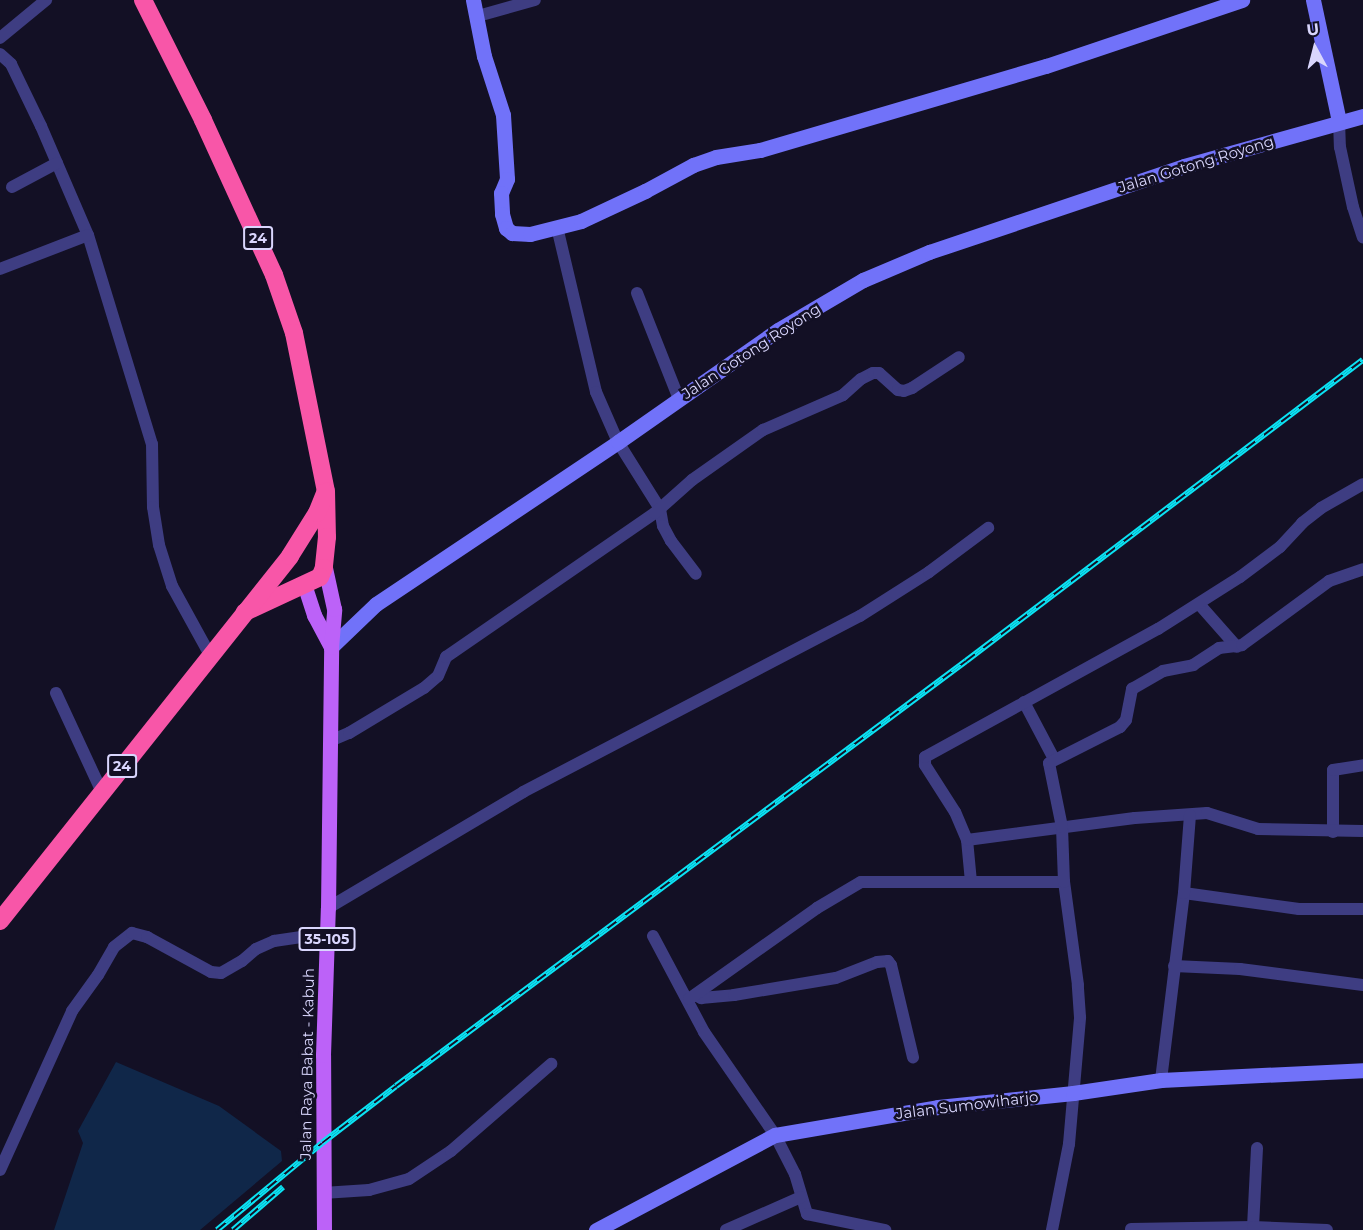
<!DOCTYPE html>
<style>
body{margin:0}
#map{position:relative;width:1363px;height:1230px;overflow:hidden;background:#131025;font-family:Montserrat,sans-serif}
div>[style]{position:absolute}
.water>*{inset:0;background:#102749}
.street>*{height:12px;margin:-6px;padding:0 6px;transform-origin:6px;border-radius:6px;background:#3e3d82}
.secondary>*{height:15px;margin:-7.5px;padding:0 7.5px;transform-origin:7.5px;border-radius:7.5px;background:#7172f9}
.primary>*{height:15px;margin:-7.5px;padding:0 7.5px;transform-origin:7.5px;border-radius:7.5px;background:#bc62f8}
.highway>*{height:18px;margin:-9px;padding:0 9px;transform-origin:9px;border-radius:9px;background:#f856a8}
.rail>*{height:6px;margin-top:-3px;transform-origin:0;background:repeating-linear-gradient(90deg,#131025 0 11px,#0be3f4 0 22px);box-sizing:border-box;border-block:2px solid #0be3f4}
span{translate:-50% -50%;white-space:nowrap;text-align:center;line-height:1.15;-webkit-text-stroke:5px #131025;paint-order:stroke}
.shield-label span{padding:2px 4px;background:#131025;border:2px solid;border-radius:4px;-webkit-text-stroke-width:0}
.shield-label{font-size:14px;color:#d9d6fd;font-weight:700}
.street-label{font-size:15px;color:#d9d6fd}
.north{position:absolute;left:1285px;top:18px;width:60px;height:60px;-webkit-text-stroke:4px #131025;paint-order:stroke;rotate:353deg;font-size:16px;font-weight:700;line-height:24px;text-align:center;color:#d9d6fd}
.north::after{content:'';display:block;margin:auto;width:21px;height:27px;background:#d9d6fd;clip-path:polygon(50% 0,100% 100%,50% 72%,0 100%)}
</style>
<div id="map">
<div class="water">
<div style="clip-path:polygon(116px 1062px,219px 1106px,281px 1151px,282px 1161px,200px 1230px,54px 1230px,83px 1143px,78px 1131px)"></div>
</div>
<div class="street">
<div style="left:478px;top:16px;width:59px;rotate:-15.7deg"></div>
<div style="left:0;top:38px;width:60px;rotate:-39.6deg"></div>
<div style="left:0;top:54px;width:15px;rotate:42deg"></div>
<div style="left:11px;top:64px;width:69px;rotate:64.2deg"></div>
<div style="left:41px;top:126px;width:119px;rotate:66.7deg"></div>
<div style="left:88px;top:235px;width:219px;rotate:73deg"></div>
<div style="left:152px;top:444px;width:63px;rotate:89.1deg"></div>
<div style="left:153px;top:507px;width:38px;rotate:81deg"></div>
<div style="left:159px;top:545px;width:43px;rotate:72.4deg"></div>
<div style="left:172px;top:586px;width:79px;rotate:61.2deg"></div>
<div style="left:1339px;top:121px;width:26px;rotate:88deg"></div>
<div style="left:1340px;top:147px;width:61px;rotate:77.8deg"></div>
<div style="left:1353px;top:207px;width:32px;rotate:72deg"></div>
<div style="left:12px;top:187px;width:51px;rotate:-28.1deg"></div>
<div style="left:557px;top:227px;width:170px;rotate:76.7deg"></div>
<div style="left:596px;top:392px;width:55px;rotate:66.3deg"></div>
<div style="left:618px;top:442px;width:79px;rotate:57.9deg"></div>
<div style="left:660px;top:509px;width:17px;rotate:80deg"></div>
<div style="left:663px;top:526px;width:17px;rotate:62deg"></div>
<div style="left:671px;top:541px;width:41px;rotate:52.9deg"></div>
<div style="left:0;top:269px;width:94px;rotate:-21.1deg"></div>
<div style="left:637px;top:293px;width:114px;rotate:68.4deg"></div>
<div style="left:1199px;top:604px;width:57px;rotate:48.5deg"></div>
<div style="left:56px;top:693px;width:109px;rotate:65.1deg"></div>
<div style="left:1024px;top:702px;width:64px;rotate:62.2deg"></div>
<div style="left:330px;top:741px;width:21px;rotate:-23deg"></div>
<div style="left:349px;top:733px;width:87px;rotate:-31deg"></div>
<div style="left:424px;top:688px;width:18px;rotate:-41deg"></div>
<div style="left:438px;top:676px;width:21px;rotate:-67deg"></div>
<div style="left:446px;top:657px;width:254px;rotate:-34.6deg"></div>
<div style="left:655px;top:513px;width:50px;rotate:-41.7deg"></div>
<div style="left:692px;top:480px;width:87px;rotate:-35.2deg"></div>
<div style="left:763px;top:430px;width:87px;rotate:-23.6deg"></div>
<div style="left:843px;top:395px;width:24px;rotate:-42deg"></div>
<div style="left:861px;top:379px;width:13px;rotate:-27deg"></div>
<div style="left:873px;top:373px;width:6px"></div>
<div style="left:879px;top:373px;width:25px;rotate:42deg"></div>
<div style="left:898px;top:390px;width:6px;rotate:9deg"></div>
<div style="left:904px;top:391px;width:9px;rotate:-21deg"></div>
<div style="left:912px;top:388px;width:56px;rotate:-33.4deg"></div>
<div style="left:1333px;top:832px;width:62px;rotate:-90deg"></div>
<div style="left:1333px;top:770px;width:30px;rotate:-9deg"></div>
<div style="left:967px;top:840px;width:169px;rotate:-7.5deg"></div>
<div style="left:1135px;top:818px;width:72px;rotate:-4deg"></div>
<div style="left:1207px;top:813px;width:53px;rotate:17.4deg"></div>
<div style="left:1258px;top:829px;width:105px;rotate:1.1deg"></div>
<div style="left:971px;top:882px;width:42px;rotate:-95.4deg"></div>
<div style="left:967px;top:840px;width:30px;rotate:-113deg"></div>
<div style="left:955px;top:812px;width:56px;rotate:-122.6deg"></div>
<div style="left:925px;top:765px;width:8px;rotate:-90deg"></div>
<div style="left:925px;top:757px;width:266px;rotate:-28.8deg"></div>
<div style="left:1158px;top:629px;width:97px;rotate:-32.4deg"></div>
<div style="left:1240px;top:577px;width:50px;rotate:-36.9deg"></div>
<div style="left:1280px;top:547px;width:33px;rotate:-47deg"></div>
<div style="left:1302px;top:523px;width:24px;rotate:-38deg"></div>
<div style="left:1321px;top:508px;width:48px;rotate:-29.7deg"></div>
<div style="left:1184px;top:893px;width:116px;rotate:7.9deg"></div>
<div style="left:1299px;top:909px;width:64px"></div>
<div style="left:328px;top:908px;width:227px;rotate:-30.7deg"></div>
<div style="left:523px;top:792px;width:380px;rotate:-27.6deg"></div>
<div style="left:860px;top:616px;width:82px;rotate:-32.5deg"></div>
<div style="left:929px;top:572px;width:74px;rotate:-36.7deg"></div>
<div style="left:653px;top:936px;width:109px;rotate:62deg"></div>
<div style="left:704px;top:1032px;width:125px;rotate:55.4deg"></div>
<div style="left:775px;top:1135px;width:44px;rotate:62.9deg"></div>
<div style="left:795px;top:1174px;width:42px;rotate:73.3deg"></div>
<div style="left:807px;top:1214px;width:80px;rotate:11.6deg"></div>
<div style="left:1174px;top:966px;width:66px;rotate:2.6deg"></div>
<div style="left:1240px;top:969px;width:124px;rotate:7.4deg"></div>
<div style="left:695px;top:995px;width:7px;rotate:27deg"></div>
<div style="left:701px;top:998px;width:33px;rotate:-5deg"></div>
<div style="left:734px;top:995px;width:103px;rotate:-9.5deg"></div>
<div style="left:836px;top:978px;width:44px;rotate:-21.3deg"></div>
<div style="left:877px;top:962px;width:11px;rotate:-5deg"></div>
<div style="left:888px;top:961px;width:5px;rotate:53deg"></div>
<div style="left:891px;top:965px;width:95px;rotate:76.6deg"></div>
<div style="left:689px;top:999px;width:157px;rotate:-35.4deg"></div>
<div style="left:817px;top:908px;width:51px;rotate:-30.6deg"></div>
<div style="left:861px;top:882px;width:203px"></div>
<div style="left:1161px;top:1080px;width:188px;rotate:-83deg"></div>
<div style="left:1184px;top:893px;width:78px;rotate:-85.6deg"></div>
<div style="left:0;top:1170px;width:175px;rotate:-65.6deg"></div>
<div style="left:72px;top:1011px;width:44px;rotate:-54.2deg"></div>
<div style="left:98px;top:975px;width:32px;rotate:-60deg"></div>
<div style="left:114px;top:947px;width:23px;rotate:-38deg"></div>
<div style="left:132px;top:933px;width:16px;rotate:15deg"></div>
<div style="left:147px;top:937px;width:73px;rotate:28.7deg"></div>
<div style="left:211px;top:972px;width:10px;rotate:6deg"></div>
<div style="left:221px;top:973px;width:24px;rotate:-30deg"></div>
<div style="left:242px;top:961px;width:18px;rotate:-41deg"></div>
<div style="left:256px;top:949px;width:20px;rotate:-24deg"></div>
<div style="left:274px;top:941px;width:55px;rotate:-8.4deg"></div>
<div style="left:323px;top:1193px;width:46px;rotate:-3.7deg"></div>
<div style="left:369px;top:1190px;width:41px;rotate:-15.4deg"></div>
<div style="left:409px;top:1179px;width:50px;rotate:-33.7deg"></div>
<div style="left:451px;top:1151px;width:133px;rotate:-41deg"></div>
<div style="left:1253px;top:1227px;width:79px;rotate:-87.1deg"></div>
<div style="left:1131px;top:1229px;width:122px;rotate:-0.9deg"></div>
<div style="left:1253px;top:1227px;width:74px;rotate:2.3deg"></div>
<div style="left:726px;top:1230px;width:82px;rotate:-23.7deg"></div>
<div style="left:1052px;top:1230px;width:88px;rotate:-78.8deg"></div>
<div style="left:1069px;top:1144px;width:127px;rotate:-85deg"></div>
<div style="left:1080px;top:1017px;width:32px;rotate:-94deg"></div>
<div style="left:1078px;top:985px;width:104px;rotate:-97.7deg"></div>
<div style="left:1064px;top:882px;width:55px;rotate:-92.1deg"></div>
<div style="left:1062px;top:827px;width:65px;rotate:-101.5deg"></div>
<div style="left:1049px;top:763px;width:80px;rotate:-26.9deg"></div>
<div style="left:1120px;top:727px;width:9px;rotate:-49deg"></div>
<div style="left:1126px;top:720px;width:32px;rotate:-79deg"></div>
<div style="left:1132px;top:689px;width:36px;rotate:-30deg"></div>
<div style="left:1163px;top:671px;width:31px;rotate:-11deg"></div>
<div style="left:1193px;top:665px;width:31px;rotate:-33deg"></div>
<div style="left:1219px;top:648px;width:23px;rotate:-7deg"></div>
<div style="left:1242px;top:645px;width:108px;rotate:-36.3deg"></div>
<div style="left:1329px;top:581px;width:36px;rotate:-19deg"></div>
</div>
<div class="secondary">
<div style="left:473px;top:0;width:57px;rotate:78.9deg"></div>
<div style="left:484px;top:56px;width:62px;rotate:72.1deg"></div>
<div style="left:503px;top:115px;width:64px;rotate:86.4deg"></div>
<div style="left:507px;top:179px;width:15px;rotate:113deg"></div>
<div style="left:501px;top:193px;width:21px;rotate:87deg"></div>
<div style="left:502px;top:214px;width:15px;rotate:74deg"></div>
<div style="left:506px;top:228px;width:8px;rotate:40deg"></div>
<div style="left:512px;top:233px;width:18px;rotate:3deg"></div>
<div style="left:530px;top:234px;width:53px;rotate:-14.3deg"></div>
<div style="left:581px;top:221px;width:71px;rotate:-25.1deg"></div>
<div style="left:645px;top:191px;width:55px;rotate:-28.4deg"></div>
<div style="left:693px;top:165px;width:24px;rotate:-19deg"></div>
<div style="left:716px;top:157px;width:45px;rotate:-9deg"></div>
<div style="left:760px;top:150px;width:298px;rotate:-16.4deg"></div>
<div style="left:1046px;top:66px;width:207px;rotate:-18.6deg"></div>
<div style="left:1313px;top:0;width:124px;rotate:77.9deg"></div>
<div style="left:331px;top:647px;width:62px;rotate:-43.7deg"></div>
<div style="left:376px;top:604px;width:291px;rotate:-33.8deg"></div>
<div style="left:618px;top:442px;width:195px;rotate:-35deg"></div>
<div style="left:778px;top:330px;width:99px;rotate:-30.5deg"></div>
<div style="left:863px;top:280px;width:72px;rotate:-23deg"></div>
<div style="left:929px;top:252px;width:269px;rotate:-18.6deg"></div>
<div style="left:1184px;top:166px;width:186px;rotate:-15.6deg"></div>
<div style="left:596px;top:1230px;width:203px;rotate:-28deg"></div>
<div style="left:775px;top:1135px;width:165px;rotate:-9.7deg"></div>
<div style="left:938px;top:1107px;width:136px;rotate:-5.9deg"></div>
<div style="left:1073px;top:1093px;width:89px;rotate:-8.4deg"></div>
<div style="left:1161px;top:1080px;width:202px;rotate:-2.8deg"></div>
</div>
<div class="primary">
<div style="left:304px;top:584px;width:33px;rotate:72deg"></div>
<div style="left:314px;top:615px;width:36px;rotate:62deg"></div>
<div style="left:324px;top:1230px;width:175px;rotate:-90.3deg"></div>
<div style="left:323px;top:1055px;width:147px;rotate:-88.1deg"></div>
<div style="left:328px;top:908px;width:261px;rotate:-89.3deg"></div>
<div style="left:331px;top:647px;width:38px;rotate:-85deg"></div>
<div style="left:334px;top:609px;width:47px;rotate:-102.3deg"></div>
</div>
<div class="highway">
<div style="left:143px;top:0;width:134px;rotate:63.4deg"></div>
<div style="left:203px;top:120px;width:170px;rotate:65.4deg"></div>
<div style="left:274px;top:275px;width:61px;rotate:71deg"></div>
<div style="left:294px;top:333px;width:161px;rotate:78.6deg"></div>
<div style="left:326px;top:491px;width:46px;rotate:88.8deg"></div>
<div style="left:327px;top:537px;width:31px;rotate:96deg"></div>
<div style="left:324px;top:568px;width:10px;rotate:114deg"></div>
<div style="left:320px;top:577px;width:83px;rotate:155deg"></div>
<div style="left:0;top:921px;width:466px;rotate:-51.5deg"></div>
<div style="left:290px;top:556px;width:51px;rotate:-57.9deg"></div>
<div style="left:317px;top:513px;width:22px;rotate:-68deg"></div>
</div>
<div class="rail">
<div style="left:217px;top:1230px;width:136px;rotate:-39.6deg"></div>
<div style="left:322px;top:1143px;width:93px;rotate:-37.6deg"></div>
<div style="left:396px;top:1086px;width:711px;rotate:-36.71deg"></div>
<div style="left:966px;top:661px;width:498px;rotate:-37.2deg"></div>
<div style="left:233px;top:1230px;width:66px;rotate:-40.7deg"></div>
</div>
<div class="shield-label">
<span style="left:258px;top:238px">24</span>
<span style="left:122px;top:766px">24</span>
<span style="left:327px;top:939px">35-105</span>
</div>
<div class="street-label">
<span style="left:1196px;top:164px;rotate:-17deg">Jalan Gotong Royong</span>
<span style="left:751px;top:351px;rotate:-33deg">Jalan Gotong Royong</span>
<span style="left:307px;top:1064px;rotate:-89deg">Jalan Raya Babat - Kabuh</span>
<span style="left:967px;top:1105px;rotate:-7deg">Jalan Sumowiharjo</span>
</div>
<div class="north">U</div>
</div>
